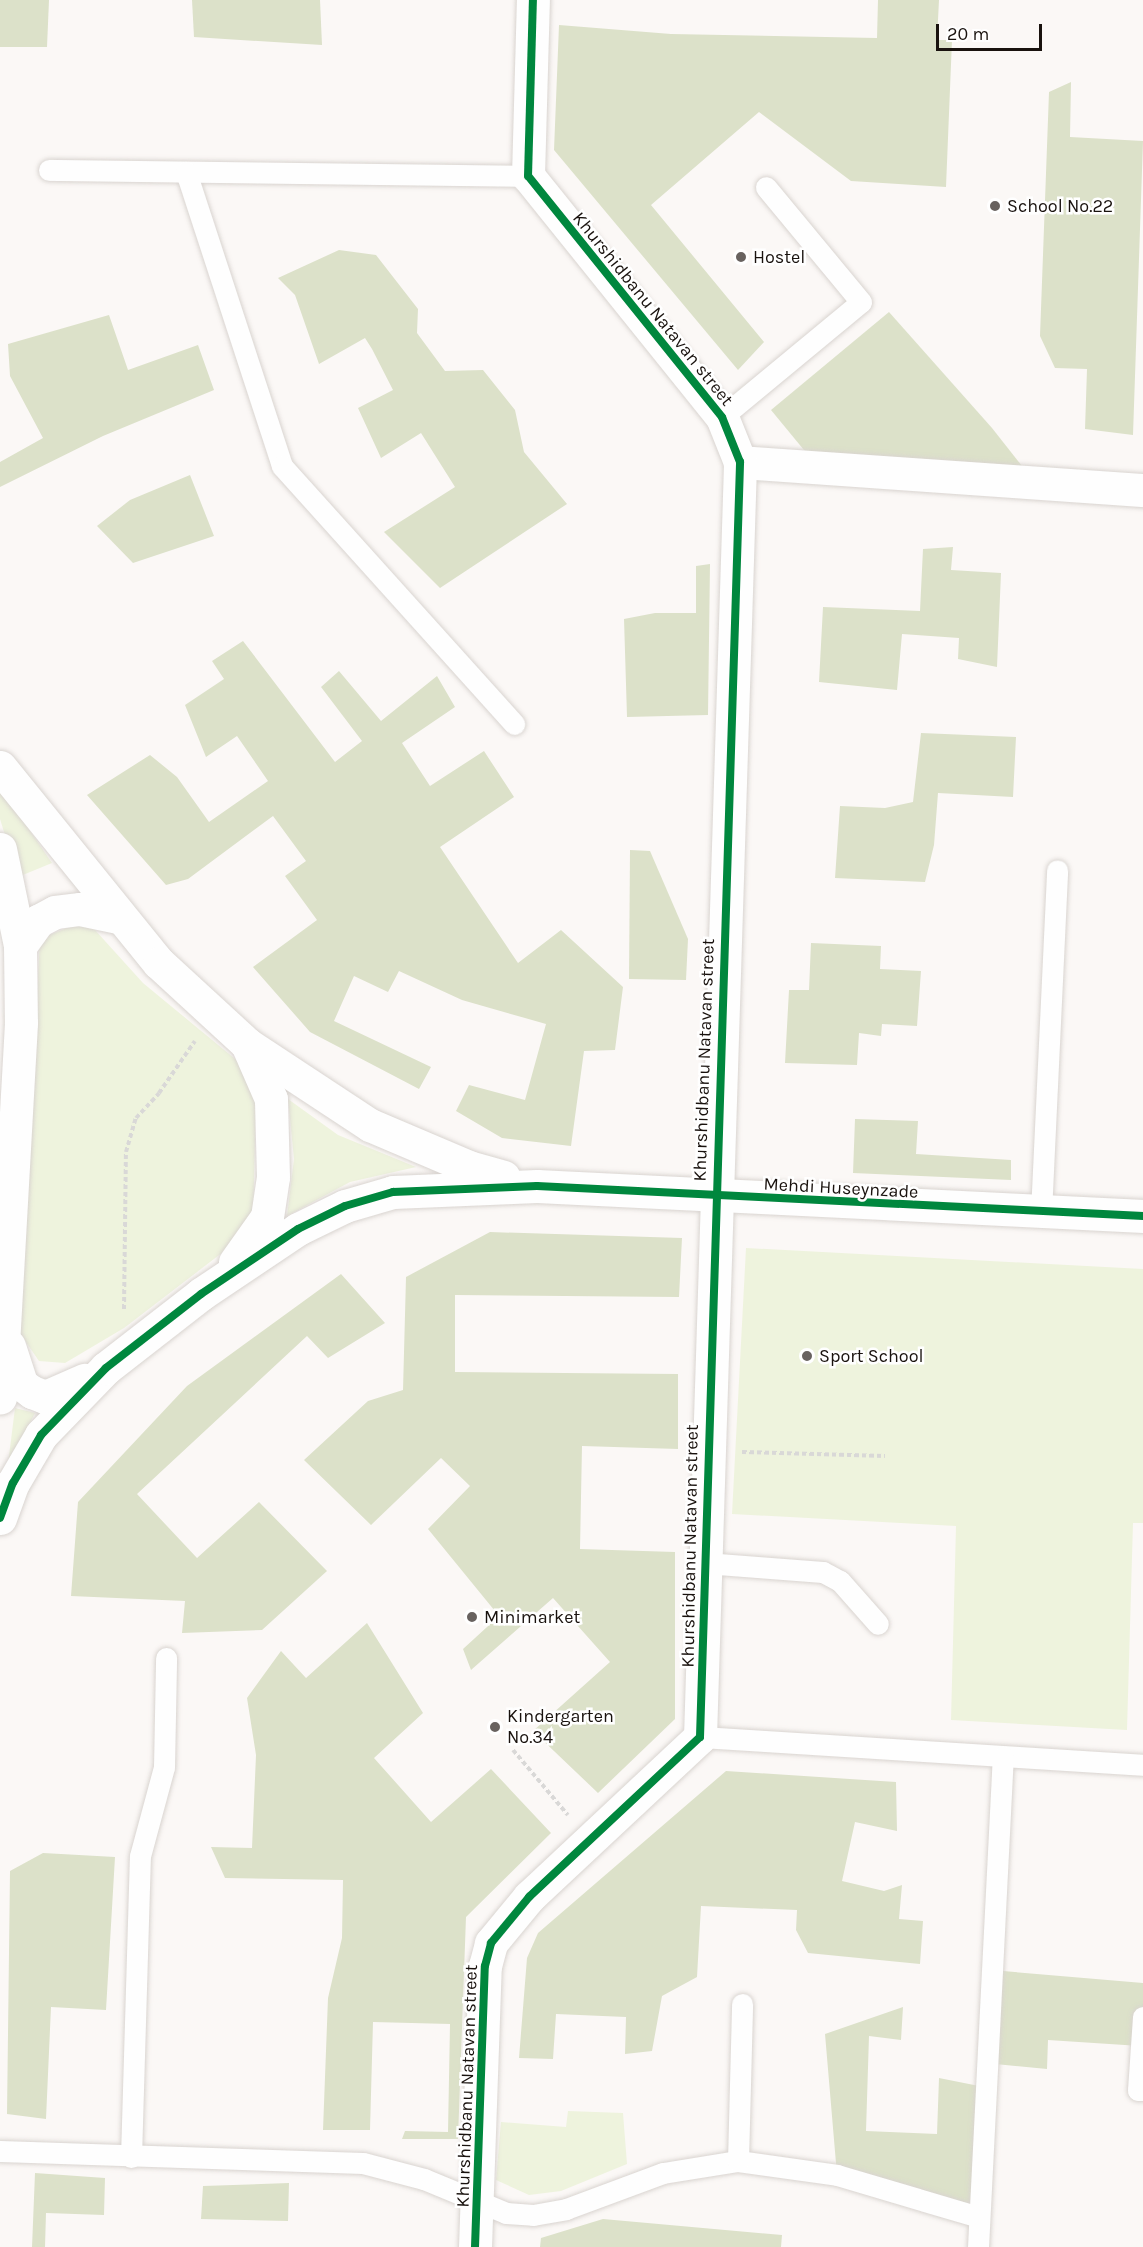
<!DOCTYPE html>
<style>
body{margin:0}
#map{position:relative;width:1143px;height:2247px;overflow:hidden;background:#fbf8f6;font-family:Karla,sans-serif}
div>[style]{position:absolute}
.green>*{inset:0;background:#eef3dd}
.forest>*{inset:0;background:#dce1c9}
.path>*{height:4px;margin-top:-2px;transform-origin:0;background:repeating-linear-gradient(90deg,#d9d8d7 0 4.5px,transparent 0 7.5px)}
.roads{filter:drop-shadow(0 0 2px #d9d4d0) drop-shadow(0 0 2px #d9d4d0)}
.service>*{height:21px;margin:-10.5px;padding:0 10.5px;transform-origin:10.5px;border-radius:10.5px;background:#fefefe}
.minor>*{height:33px;margin:-16.5px;padding:0 16.5px;transform-origin:16.5px;border-radius:16.5px;background:#fefefe}
.cycleway>*{height:8px;margin:-4px;padding:0 4px;transform-origin:4px;border-radius:4px;background:#00873e}
.dots>*{width:16px;height:16px;translate:-50% -50%;box-sizing:border-box;border:3px solid #fff;border-radius:50%}
span{translate:-50% -50%;white-space:nowrap;text-align:center;line-height:1.15;-webkit-text-stroke:5px #fff;paint-order:stroke}
.poi-label{font-size:18px;color:#19120e}
.left{translate:0 -50%;text-align:left}
.street-label{font-size:18px;color:#19120e}
.scale{position:absolute;left:936px;top:24px;width:106px;height:27px;box-sizing:border-box;border:3px solid #19120e;border-top:0;padding-left:8px;font-size:18px;line-height:21px;white-space:nowrap;color:#19120e;-webkit-text-stroke:4px #fff;paint-order:stroke}
</style>
<div id="map">
<div class="green">
<div style="clip-path:polygon(0 787px,52px 863px,18px 877px,0 819px)"></div>
<div style="clip-path:polygon(86px 920px,143px 983px,240px 1063px,256px 1099px,253px 1222px,227px 1249px,124px 1328px,65px 1363px,39px 1361px,19px 1332px,40px 939px)"></div>
<div style="clip-path:polygon(288px 1099px,338px 1135px,416px 1167px,350px 1182px,287px 1216px,294px 1159px)"></div>
<div style="clip-path:polygon(746px 1248px,1143px 1269px,1143px 1523px,1133px 1523px,1127px 1730px,951px 1720px,956px 1526px,732px 1514px)"></div>
<div style="clip-path:polygon(15px 1408px,35px 1413px,8px 1464px)"></div>
<div style="clip-path:polygon(568px 2111px,623px 2113px,627px 2164px,561px 2191px,529px 2195px,496px 2180px,501px 2122px,566px 2127px)"></div>
</div>
<div class="forest">
<div style="clip-path:polygon(0 0,49px 0,47px 47px,0 47px)"></div>
<div style="clip-path:polygon(192px 0,320px 0,322px 45px,194px 37px)"></div>
<div style="clip-path:polygon(878px 0,939px 0,937px 40px,952px 40px,946px 187px,851px 181px,759px 112px,651px 205px,764px 342px,738px 370px,554px 150px,559px 25px,671px 34px,877px 38px)"></div>
<div style="clip-path:polygon(1071px 82px,1070px 137px,1143px 141px,1133px 435px,1085px 429px,1087px 369px,1055px 368px,1040px 336px,1049px 92px)"></div>
<div style="clip-path:polygon(339px 250px,376px 255px,418px 309px,417px 333px,445px 371px,483px 370px,515px 410px,524px 452px,567px 504px,440px 588px,384px 532px,455px 487px,421px 433px,381px 458px,358px 408px,393px 390px,372px 349px,365px 338px,319px 364px,295px 295px,278px 278px)"></div>
<div style="clip-path:polygon(889px 312px,992px 428px,1022px 466px,813px 461px,771px 410px)"></div>
<div style="clip-path:polygon(109px 315px,128px 370px,198px 345px,214px 390px,103px 436px,0 487px,0 462px,43px 438px,10px 376px,8px 344px)"></div>
<div style="clip-path:polygon(190px 475px,214px 536px,133px 563px,97px 526px,130px 500px)"></div>
<div style="clip-path:polygon(953px 547px,951px 570px,1001px 573px,997px 667px,958px 659px,959px 638px,902px 634px,897px 690px,819px 682px,823px 607px,920px 611px,923px 549px)"></div>
<div style="clip-path:polygon(710px 564px,708px 715px,627px 717px,624px 619px,655px 613px,696px 613px,696px 566px)"></div>
<div style="clip-path:polygon(243px 641px,335px 762px,362px 741px,321px 687px,339px 671px,381px 721px,437px 676px,455px 707px,402px 743px,430px 786px,484px 751px,514px 797px,440px 847px,518px 963px,561px 930px,623px 987px,615px 1050px,584px 1051px,571px 1146px,502px 1138px,456px 1111px,469px 1085px,525px 1100px,546px 1024px,462px 1000px,399px 971px,388px 992px,354px 976px,334px 1021px,431px 1067px,419px 1089px,310px 1032px,253px 967px,317px 920px,285px 876px,306px 861px,273px 816px,188px 879px,166px 885px,87px 795px,150px 755px,177px 777px,209px 822px,268px 781px,237px 736px,206px 757px,185px 705px,224px 679px,212px 661px)"></div>
<div style="clip-path:polygon(921px 733px,1016px 737px,1013px 797px,938px 793px,934px 845px,925px 882px,835px 878px,840px 806px,885px 808px,913px 802px)"></div>
<div style="clip-path:polygon(630px 850px,650px 851px,688px 939px,686px 980px,629px 979px)"></div>
<div style="clip-path:polygon(811px 943px,881px 946px,880px 969px,921px 971px,917px 1026px,882px 1024px,881px 1036px,859px 1033px,857px 1065px,785px 1063px,789px 990px,809px 990px)"></div>
<div style="clip-path:polygon(855px 1119px,918px 1121px,916px 1154px,1011px 1160px,1011px 1180px,853px 1173px)"></div>
<div style="clip-path:polygon(490px 1232px,682px 1238px,679px 1297px,455px 1295px,455px 1372px,678px 1374px,678px 1449px,582px 1446px,580px 1549px,675px 1552px,675px 1719px,598px 1793px,533px 1731px,610px 1662px,553px 1598px,471px 1670px,463px 1649px,499px 1616px,428px 1529px,470px 1486px,441px 1458px,371px 1525px,304px 1460px,368px 1401px,403px 1390px,406px 1277px)"></div>
<div style="clip-path:polygon(341px 1274px,385px 1323px,328px 1358px,307px 1336px,137px 1494px,197px 1558px,259px 1502px,327px 1571px,262px 1630px,182px 1633px,185px 1601px,71px 1596px,78px 1502px,187px 1386px)"></div>
<div style="clip-path:polygon(367px 1623px,423px 1713px,374px 1758px,431px 1822px,491px 1769px,551px 1833px,466px 1917px,458px 2139px,402px 2139px,405px 2131px,448px 2132px,450px 2024px,373px 2022px,370px 2130px,323px 2130px,328px 1998px,342px 1938px,343px 1880px,225px 1878px,211px 1847px,252px 1848px,256px 1755px,247px 1698px,281px 1651px,306px 1678px)"></div>
<div style="clip-path:polygon(726px 1771px,896px 1782px,897px 1831px,855px 1822px,842px 1881px,884px 1891px,902px 1885px,899px 1919px,923px 1921px,920px 1964px,808px 1953px,796px 1930px,797px 1910px,701px 1906px,697px 1977px,662px 1996px,652px 2051px,625px 2054px,626px 2017px,556px 2014px,553px 2059px,519px 2058px,527px 1958px,538px 1933px)"></div>
<div style="clip-path:polygon(43px 1853px,115px 1857px,106px 2010px,51px 2007px,46px 2119px,7px 2114px,10px 1871px)"></div>
<div style="clip-path:polygon(991px 1970px,1143px 1983px,1143px 2090px,1140px 2046px,1048px 2040px,1047px 2069px,985px 2063px)"></div>
<div style="clip-path:polygon(903px 2007px,901px 2040px,869px 2036px,866px 2131px,937px 2134px,939px 2078px,984px 2087px,979px 2217px,837px 2175px,825px 2034px)"></div>
<div style="clip-path:polygon(35px 2173px,105px 2178px,104px 2215px,46px 2213px,45px 2247px,32px 2247px)"></div>
<div style="clip-path:polygon(289px 2183px,288px 2221px,201px 2219px,203px 2186px)"></div>
<div style="clip-path:polygon(603px 2219px,782px 2235px,781px 2247px,540px 2247px,541px 2238px)"></div>
</div>
<div class="path">
<div style="left:124px;top:1309px;width:157px;rotate:-89.3deg"></div>
<div style="left:126px;top:1152px;width:35px;rotate:-74deg"></div>
<div style="left:136px;top:1118px;width:34px;rotate:-47deg"></div>
<div style="left:159px;top:1093px;width:63px;rotate:-55.3deg"></div>
<div style="left:742px;top:1452px;width:143px;rotate:1.6deg"></div>
<div style="left:513px;top:1750px;width:85px;rotate:49.8deg"></div>
</div>
<div class="roads">
<div class="service">
<div style="left:49px;top:170px;width:479px;rotate:0.7deg"></div>
<div style="left:186px;top:172px;width:309px;rotate:71.9deg"></div>
<div style="left:282px;top:466px;width:347px;rotate:48deg"></div>
<div style="left:722px;top:417px;width:180px;rotate:-39.6deg"></div>
<div style="left:861px;top:302px;width:149px;rotate:-129.6deg"></div>
<div style="left:1041px;top:1213px;width:343px;rotate:-87.3deg"></div>
<div style="left:705px;top:1563px;width:118px;rotate:4.4deg"></div>
<div style="left:823px;top:1572px;width:19px;rotate:28deg"></div>
<div style="left:840px;top:1581px;width:57px;rotate:48.5deg"></div>
<div style="left:700px;top:1737px;width:444px;rotate:3.6deg"></div>
<div style="left:1143px;top:2017px;width:73px;rotate:93.9deg"></div>
<div style="left:1138px;top:2090px;width:5px"></div>
<div style="left:0;top:2151px;width:363px;rotate:1.9deg"></div>
<div style="left:363px;top:2163px;width:63px;rotate:14.7deg"></div>
<div style="left:424px;top:2179px;width:89px;rotate:22.5deg"></div>
<div style="left:506px;top:2213px;width:27px;rotate:4deg"></div>
<div style="left:533px;top:2215px;width:34px;rotate:-10deg"></div>
<div style="left:566px;top:2209px;width:103px;rotate:-20.4deg"></div>
<div style="left:663px;top:2173px;width:76px;rotate:-9.1deg"></div>
<div style="left:738px;top:2161px;width:100px;rotate:8deg"></div>
<div style="left:837px;top:2175px;width:148px;rotate:16.5deg"></div>
<div style="left:131px;top:2157px;width:301px;rotate:-88.3deg"></div>
<div style="left:140px;top:1856px;width:92px;rotate:-74.9deg"></div>
<div style="left:164px;top:1767px;width:109px;rotate:-88.9deg"></div>
<div style="left:738px;top:2161px;width:157px;rotate:-88.5deg"></div>
<div style="left:978px;top:2247px;width:491px;rotate:-87.1deg"></div>
</div>
<div class="minor">
<div style="left:740px;top:462px;width:404px;rotate:4deg"></div>
<div style="left:0;top:767px;width:252px;rotate:51deg"></div>
<div style="left:159px;top:963px;width:120px;rotate:42.6deg"></div>
<div style="left:247px;top:1044px;width:147px;rotate:33.4deg"></div>
<div style="left:370px;top:1125px;width:108px;rotate:23deg"></div>
<div style="left:469px;top:1167px;width:36px;rotate:16deg"></div>
<div style="left:0;top:849px;width:99px;rotate:78.3deg"></div>
<div style="left:20px;top:946px;width:77px;rotate:89.3deg"></div>
<div style="left:21px;top:1023px;width:375px;rotate:93.2deg"></div>
<div style="left:20px;top:946px;width:31px;rotate:-54deg"></div>
<div style="left:38px;top:921px;width:19px;rotate:-28deg"></div>
<div style="left:55px;top:912px;width:25px;rotate:-7deg"></div>
<div style="left:80px;top:909px;width:39px;rotate:12deg"></div>
<div style="left:235px;top:1262px;width:55px;rotate:-54.6deg"></div>
<div style="left:267px;top:1217px;width:40px;rotate:-81.5deg"></div>
<div style="left:273px;top:1177px;width:78px;rotate:-91.5deg"></div>
<div style="left:271px;top:1099px;width:60px;rotate:-113.6deg"></div>
<div style="left:9px;top:1346px;width:40px;rotate:72deg"></div>
<div style="left:21px;top:1384px;width:14px;rotate:36deg"></div>
<div style="left:32px;top:1392px;width:14px;rotate:21deg"></div>
<div style="left:45px;top:1397px;width:43px;rotate:-23.6deg"></div>
<div style="left:0;top:1518px;width:37px;rotate:-70deg"></div>
<div style="left:13px;top:1483px;width:56px;rotate:-59.7deg"></div>
<div style="left:41px;top:1435px;width:93px;rotate:-45.9deg"></div>
<div style="left:106px;top:1368px;width:120px;rotate:-37.9deg"></div>
<div style="left:201px;top:1294px;width:117px;rotate:-33.8deg"></div>
<div style="left:298px;top:1229px;width:52px;rotate:-26.1deg"></div>
<div style="left:345px;top:1206px;width:50px;rotate:-16.3deg"></div>
<div style="left:393px;top:1192px;width:144px;rotate:-2.4deg"></div>
<div style="left:537px;top:1186px;width:607px;rotate:2.83deg"></div>
<div style="left:475px;top:2247px;width:281px;rotate:-88deg"></div>
<div style="left:485px;top:1966px;width:24px;rotate:-75deg"></div>
<div style="left:491px;top:1943px;width:60px;rotate:-50.4deg"></div>
<div style="left:529px;top:1897px;width:234px;rotate:-43.1deg"></div>
<div style="left:700px;top:1737px;width:1276px;rotate:-88.2deg"></div>
<div style="left:740px;top:462px;width:48px;rotate:-111.8deg"></div>
<div style="left:722px;top:417px;width:309px;rotate:-128.8deg"></div>
<div style="left:528px;top:176px;width:176px;rotate:-88.4deg"></div>
</div>
</div>
<div class="cycleway">
<div style="left:0;top:1518px;width:37px;rotate:-70deg"></div>
<div style="left:13px;top:1483px;width:56px;rotate:-59.7deg"></div>
<div style="left:41px;top:1435px;width:93px;rotate:-45.9deg"></div>
<div style="left:106px;top:1368px;width:120px;rotate:-37.9deg"></div>
<div style="left:201px;top:1294px;width:117px;rotate:-33.8deg"></div>
<div style="left:298px;top:1229px;width:52px;rotate:-26.1deg"></div>
<div style="left:345px;top:1206px;width:50px;rotate:-16.3deg"></div>
<div style="left:393px;top:1192px;width:144px;rotate:-2.4deg"></div>
<div style="left:537px;top:1186px;width:607px;rotate:2.83deg"></div>
<div style="left:475px;top:2247px;width:281px;rotate:-88deg"></div>
<div style="left:485px;top:1966px;width:24px;rotate:-75deg"></div>
<div style="left:491px;top:1943px;width:60px;rotate:-50.4deg"></div>
<div style="left:529px;top:1897px;width:234px;rotate:-43.1deg"></div>
<div style="left:700px;top:1737px;width:1276px;rotate:-88.2deg"></div>
<div style="left:740px;top:462px;width:48px;rotate:-111.8deg"></div>
<div style="left:722px;top:417px;width:309px;rotate:-128.8deg"></div>
<div style="left:528px;top:176px;width:176px;rotate:-88.4deg"></div>
</div>
<div class="dots">
<div style="left:995px;top:206px;background:#68625f"></div>
<div style="left:741px;top:257px;background:#68625f"></div>
<div style="left:807px;top:1356px;background:#68625f"></div>
<div style="left:472px;top:1617px;background:#68625f"></div>
<div style="left:495px;top:1727px;background:#68625f"></div>
</div>
<div class="poi-label">
<span class="left" style="left:1007px;top:206px">School No.22</span>
<span class="left" style="left:753px;top:257px">Hostel</span>
<span class="left" style="left:819px;top:1356px">Sport School</span>
<span class="left" style="left:484px;top:1617px">Minimarket</span>
<span class="left" style="left:507px;top:1727px">Kindergarten<br>No.34</span>
</div>
<div class="street-label">
<span style="left:653px;top:309px;rotate:51deg">Khurshidbanu Natavan street</span>
<span style="left:704px;top:1060px;rotate:-88deg">Khurshidbanu Natavan street</span>
<span style="left:841px;top:1188px;rotate:3deg">Mehdi Huseynzade</span>
<span style="left:690px;top:1546px;rotate:-89deg">Khurshidbanu Natavan street</span>
<span style="left:467px;top:2086px;rotate:-88deg">Khurshidbanu Natavan street</span>
</div>
<div class="scale">20 m</div>
</div>
